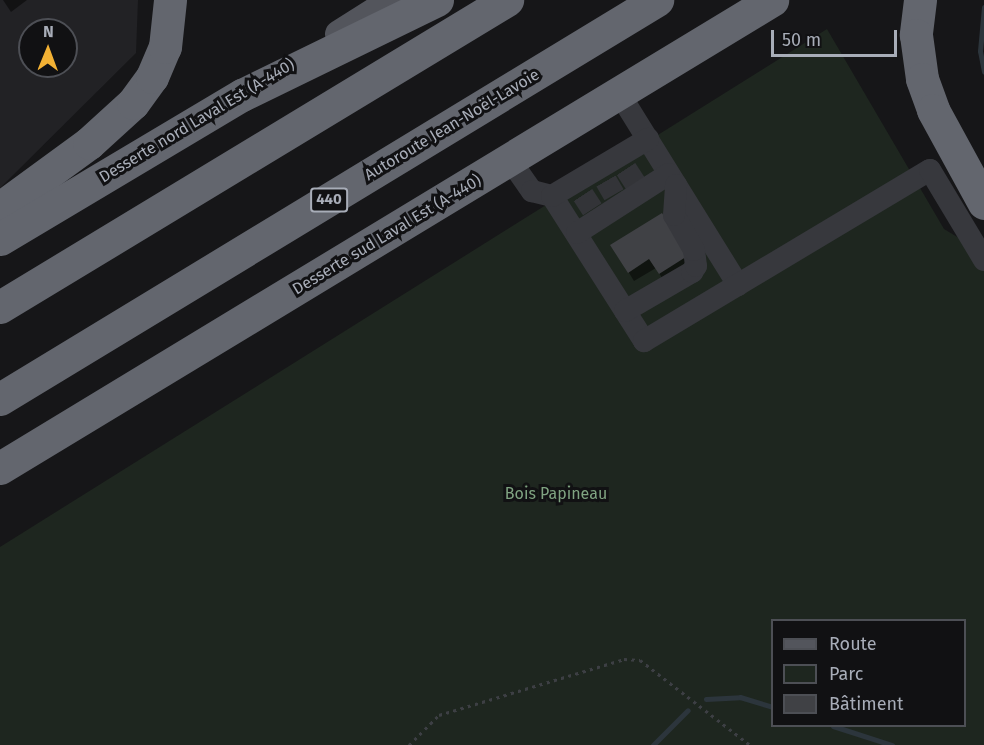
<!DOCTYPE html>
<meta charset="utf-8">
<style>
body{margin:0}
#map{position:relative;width:984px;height:745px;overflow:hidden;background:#161618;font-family:"Fira Sans",sans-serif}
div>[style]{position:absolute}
.built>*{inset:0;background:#222225}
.green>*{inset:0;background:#1e261f}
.shadow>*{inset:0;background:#0007}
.stream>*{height:5px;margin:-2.5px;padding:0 2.5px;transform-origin:2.5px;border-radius:2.5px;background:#2c353c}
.building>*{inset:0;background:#404145}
.minor-tunnel>*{height:22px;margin-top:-11px;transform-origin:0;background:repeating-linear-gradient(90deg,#333438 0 22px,transparent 0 33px)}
.path>*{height:3px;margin-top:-1.5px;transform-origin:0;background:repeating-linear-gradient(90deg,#3d3f44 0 3px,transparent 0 7.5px)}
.minor>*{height:22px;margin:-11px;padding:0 11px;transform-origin:11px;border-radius:11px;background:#37383d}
.major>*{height:28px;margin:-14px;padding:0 14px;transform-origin:14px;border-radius:14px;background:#53555c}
.highway>*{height:33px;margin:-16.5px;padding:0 16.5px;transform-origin:16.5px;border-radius:16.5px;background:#63666e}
span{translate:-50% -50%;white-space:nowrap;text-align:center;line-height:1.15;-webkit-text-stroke:6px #111113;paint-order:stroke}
.shield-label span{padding:2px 4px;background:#111113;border:2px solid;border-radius:4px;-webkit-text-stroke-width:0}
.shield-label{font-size:15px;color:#a8adb8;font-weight:700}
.street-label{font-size:16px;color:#a8adb8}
.park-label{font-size:16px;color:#7fa381}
.legend{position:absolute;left:771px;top:619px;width:195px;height:108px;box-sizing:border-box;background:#111113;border:2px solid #4d4f55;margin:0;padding:8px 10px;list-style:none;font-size:18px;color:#a8adb8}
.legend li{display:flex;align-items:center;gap:12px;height:30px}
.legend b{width:30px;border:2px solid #4d4f55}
.north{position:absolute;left:18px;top:18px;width:60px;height:60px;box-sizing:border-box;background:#111113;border:2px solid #4d4f55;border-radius:50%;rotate:1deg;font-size:16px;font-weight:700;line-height:24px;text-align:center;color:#a8adb8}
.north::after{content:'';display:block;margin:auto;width:21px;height:27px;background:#f2b134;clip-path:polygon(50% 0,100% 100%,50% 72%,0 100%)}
.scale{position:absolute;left:771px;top:30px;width:126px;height:27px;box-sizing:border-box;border:3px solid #a8adb8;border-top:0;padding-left:8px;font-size:18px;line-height:21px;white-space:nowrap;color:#a8adb8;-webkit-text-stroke:4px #111113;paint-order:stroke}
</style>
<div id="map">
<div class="built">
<div style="clip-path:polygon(evenodd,0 0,138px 0,136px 53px,0 188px,0 0,30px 30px,66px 30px,66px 66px,30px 66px,30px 30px)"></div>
</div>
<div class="green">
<div style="clip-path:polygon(evenodd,827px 29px,944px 229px,984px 253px,984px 745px,0 745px,0 547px,827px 29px,772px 620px,964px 620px,964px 726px,772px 726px,772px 620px)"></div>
</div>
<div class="shadow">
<div style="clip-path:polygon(3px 0,27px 0,11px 12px)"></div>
<div style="clip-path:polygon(661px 215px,693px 265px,665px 283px,656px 268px,634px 281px,612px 245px)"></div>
</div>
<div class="stream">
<div style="left:984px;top:7px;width:44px;rotate:95.2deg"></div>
<div style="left:980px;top:51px;width:21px;rotate:79deg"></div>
<div style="left:706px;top:699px;width:34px;rotate:-3deg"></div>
<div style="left:740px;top:697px;width:34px;rotate:17deg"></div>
<div style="left:833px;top:726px;width:62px;rotate:17.9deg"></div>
<div style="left:653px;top:745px;width:49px;rotate:-45deg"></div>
</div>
<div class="building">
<div style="clip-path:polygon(662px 213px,689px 255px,659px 274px,649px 259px,628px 273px,610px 245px)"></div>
</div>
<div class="minor-tunnel">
<div style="left:626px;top:169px;width:17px;rotate:57deg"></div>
<div style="left:606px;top:181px;width:16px;rotate:60deg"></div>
<div style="left:583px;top:195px;width:17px;rotate:57deg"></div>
</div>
<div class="path">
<div style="left:409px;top:745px;width:42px;rotate:-45deg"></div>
<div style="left:439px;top:715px;width:193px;rotate:-16.8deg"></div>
<div style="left:624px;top:659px;width:16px;rotate:4deg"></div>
<div style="left:640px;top:660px;width:139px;rotate:37.7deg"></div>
</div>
<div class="minor">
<div style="left:619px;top:93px;width:226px;rotate:58.2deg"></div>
<div style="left:510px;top:160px;width:38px;rotate:55deg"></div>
<div style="left:532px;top:191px;width:21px;rotate:14deg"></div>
<div style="left:552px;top:196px;width:172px;rotate:57.6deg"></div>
<div style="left:644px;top:341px;width:333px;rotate:-30.9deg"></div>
<div style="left:930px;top:170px;width:105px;rotate:59deg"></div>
<div style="left:552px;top:196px;width:112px;rotate:-30.7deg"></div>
<div style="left:577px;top:233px;width:109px;rotate:-32.7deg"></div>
<div style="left:625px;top:311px;width:78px;rotate:-30.2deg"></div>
<div style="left:692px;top:272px;width:7px;rotate:-56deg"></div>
<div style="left:696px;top:266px;width:16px;rotate:-97deg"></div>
<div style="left:694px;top:250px;width:40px;rotate:-119.7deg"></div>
<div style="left:674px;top:215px;width:30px;rotate:-86deg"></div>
</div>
<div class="major">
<div style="left:339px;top:34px;width:64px;rotate:-32.2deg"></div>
</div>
<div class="highway">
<div style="left:920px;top:0;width:35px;rotate:97deg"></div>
<div style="left:916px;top:35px;width:44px;rotate:82.2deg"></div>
<div style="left:922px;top:79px;width:33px;rotate:70deg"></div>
<div style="left:933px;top:110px;width:106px;rotate:61.3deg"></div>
<div style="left:0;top:208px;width:110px;rotate:-36.1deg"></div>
<div style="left:89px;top:143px;width:59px;rotate:-42.3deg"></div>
<div style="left:133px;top:103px;width:32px;rotate:-54deg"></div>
<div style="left:152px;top:77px;width:33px;rotate:-67deg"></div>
<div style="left:165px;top:47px;width:47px;rotate:-83.9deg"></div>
<div style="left:0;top:239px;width:282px;rotate:-30.8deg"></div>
<div style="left:242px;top:95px;width:217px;rotate:-26deg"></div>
<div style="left:0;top:307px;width:593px;rotate:-31.2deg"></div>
<div style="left:0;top:399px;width:769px;rotate:-31.27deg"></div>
<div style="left:0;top:468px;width:903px;rotate:-31.22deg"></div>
</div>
<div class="shield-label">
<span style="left:329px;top:200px">440</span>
</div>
<div class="street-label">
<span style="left:197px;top:121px;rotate:-31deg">Desserte nord Laval Est (A-440)</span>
<span style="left:452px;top:125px;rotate:-31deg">Autoroute Jean-Noël-Lavoie</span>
<span style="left:387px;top:235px;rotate:-31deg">Desserte sud Laval Est (A-440)</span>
</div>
<div class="park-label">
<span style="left:556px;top:494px">Bois Papineau</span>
</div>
<ul class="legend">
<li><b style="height:8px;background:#53555c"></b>Route</li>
<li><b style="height:16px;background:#1e261f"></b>Parc</li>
<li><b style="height:16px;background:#404145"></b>Bâtiment</li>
</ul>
<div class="north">N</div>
<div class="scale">50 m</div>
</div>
